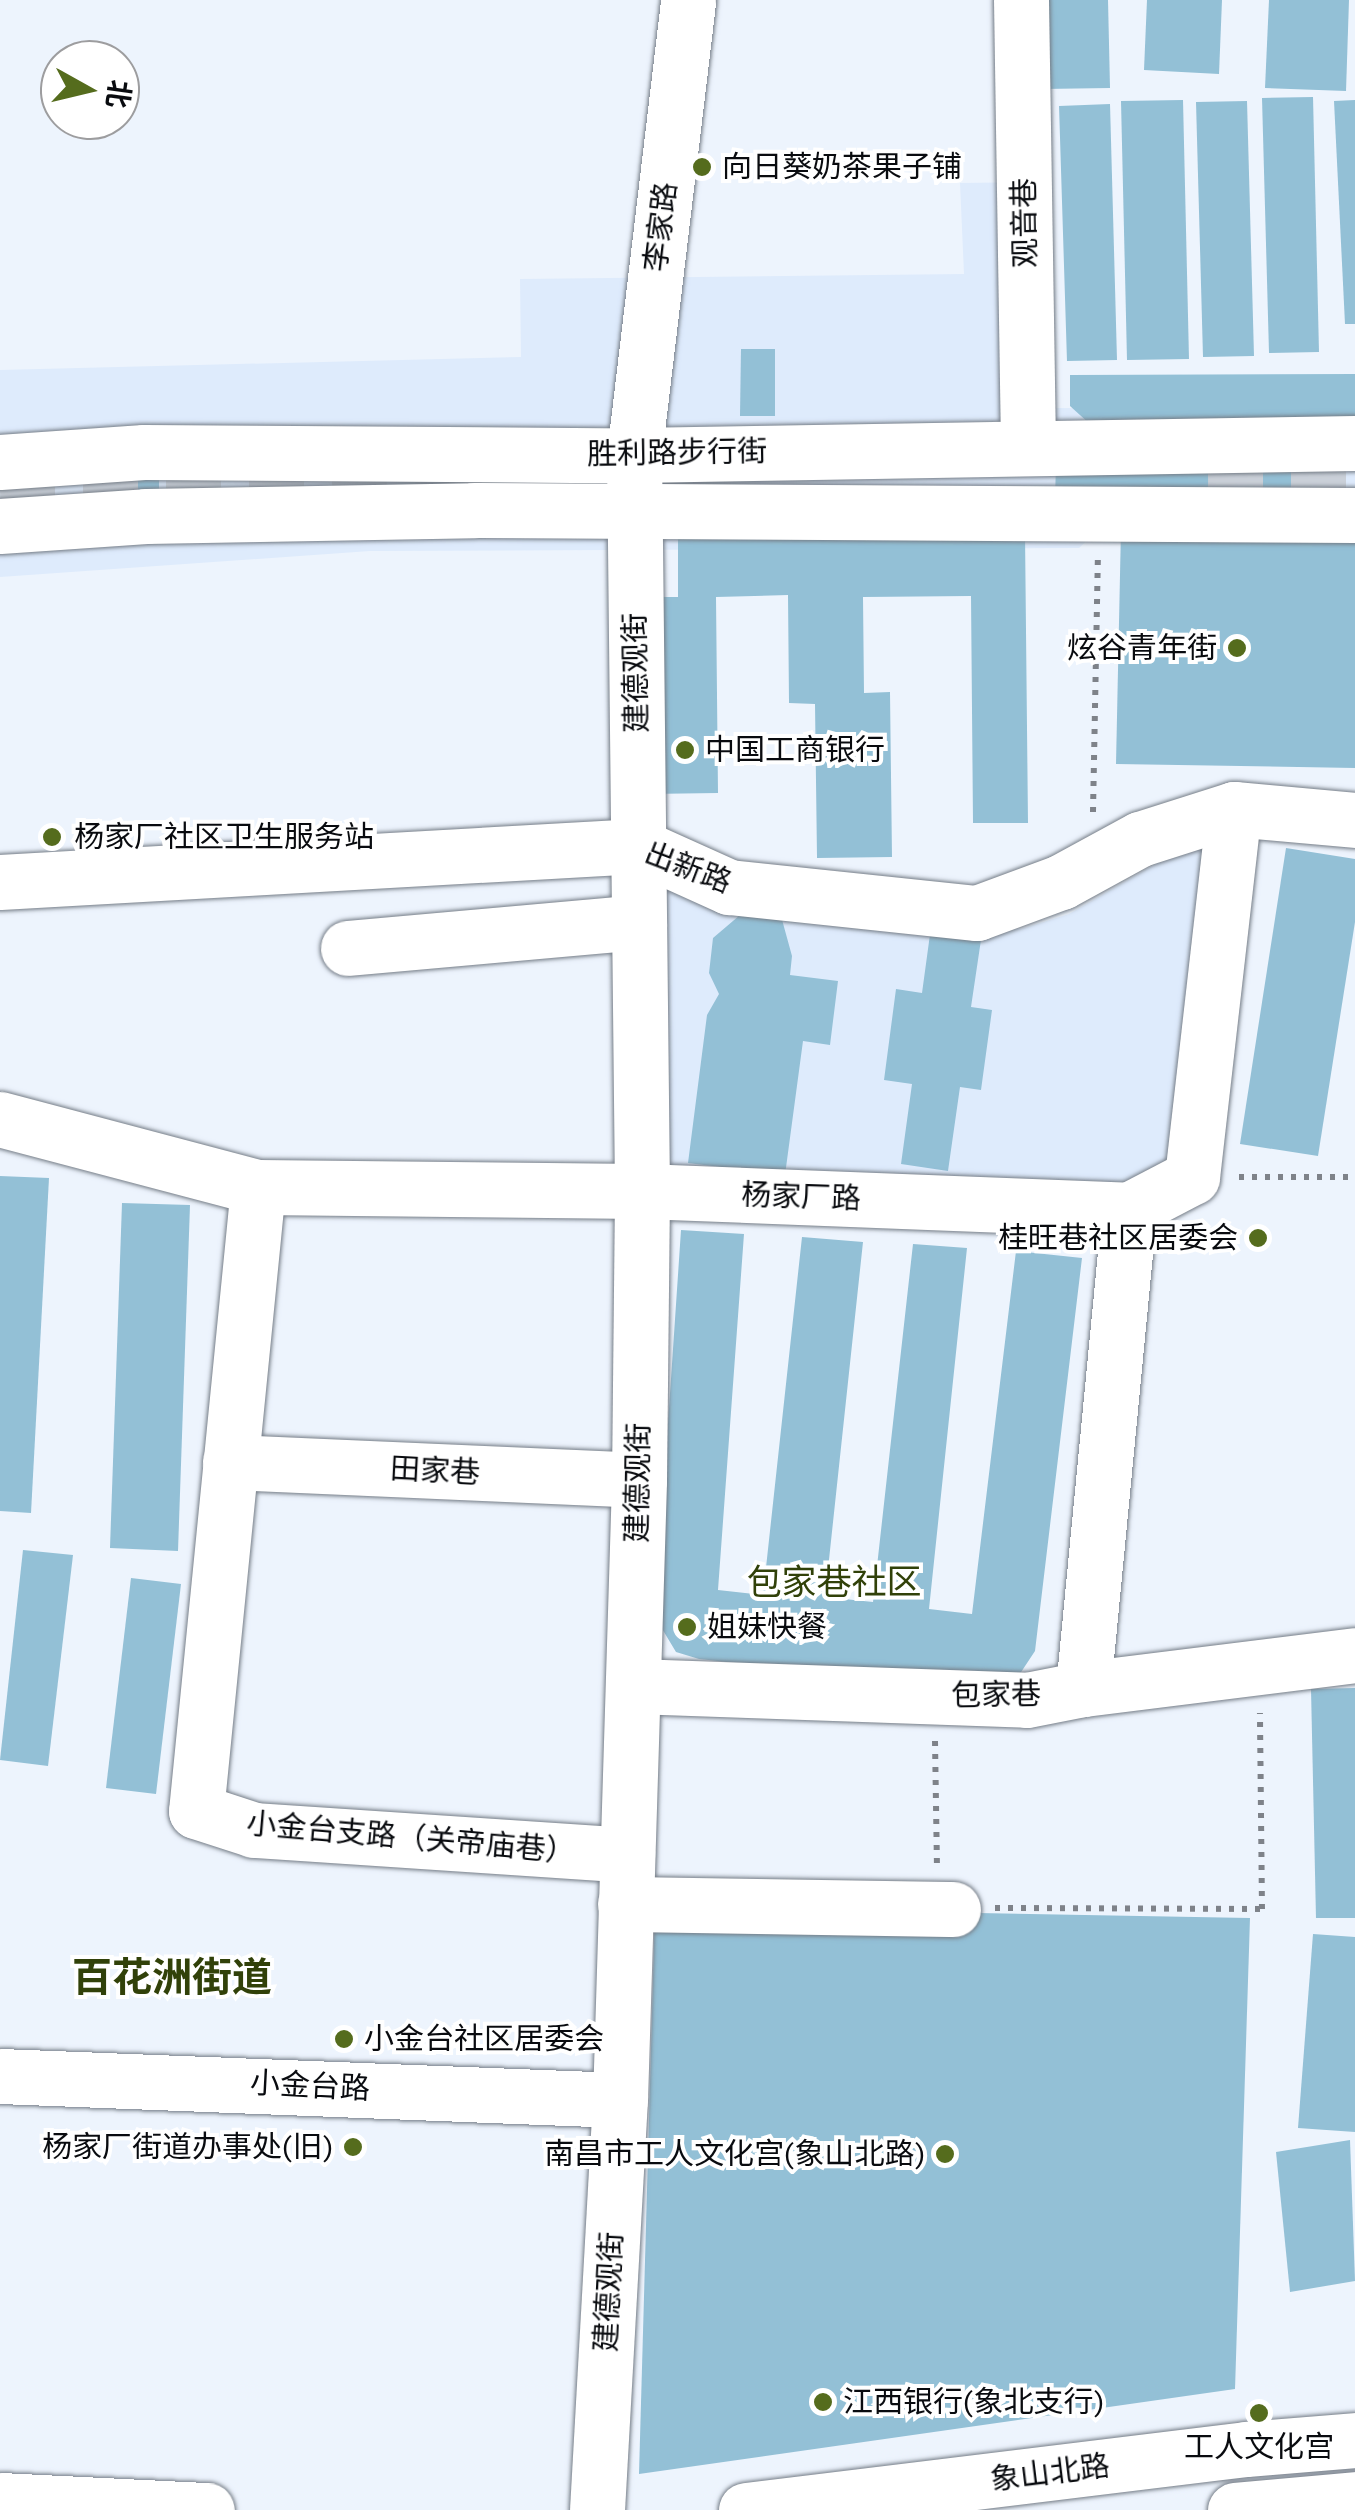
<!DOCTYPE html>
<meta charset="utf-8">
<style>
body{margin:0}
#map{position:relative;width:1355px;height:2510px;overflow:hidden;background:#edf4fd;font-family:"Work Sans","Noto Sans SC",sans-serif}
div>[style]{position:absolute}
.built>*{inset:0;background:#deebfc}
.building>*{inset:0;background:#93c0d6}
.minor-tunnel>*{height:55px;margin-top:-27.5px;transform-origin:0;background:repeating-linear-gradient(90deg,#cbd1d9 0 55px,transparent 0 83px)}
.path>*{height:6px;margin-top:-3px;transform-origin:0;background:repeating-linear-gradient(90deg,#7e8289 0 5px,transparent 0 13px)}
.roads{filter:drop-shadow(0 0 2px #757d87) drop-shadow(0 0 2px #757d87)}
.minor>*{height:55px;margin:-27.5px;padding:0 27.5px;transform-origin:27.5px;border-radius:27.5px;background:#fff}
.major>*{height:55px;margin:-27.5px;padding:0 27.5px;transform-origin:27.5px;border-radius:27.5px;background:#fff}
.dots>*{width:28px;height:28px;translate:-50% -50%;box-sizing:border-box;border:5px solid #fff;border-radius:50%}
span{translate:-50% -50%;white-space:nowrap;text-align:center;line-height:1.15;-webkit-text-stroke:8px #fff;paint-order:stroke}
.poi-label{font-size:30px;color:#090b0f}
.left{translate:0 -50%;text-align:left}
.right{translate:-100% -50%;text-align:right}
.street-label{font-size:30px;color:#090b0f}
.quarter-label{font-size:35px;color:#314109}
.district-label{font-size:40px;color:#314109;font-weight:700}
.north{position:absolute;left:40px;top:40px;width:100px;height:100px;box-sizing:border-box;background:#fff;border:2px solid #9d9d9f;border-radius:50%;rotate:98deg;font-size:28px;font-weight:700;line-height:40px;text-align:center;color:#090b0f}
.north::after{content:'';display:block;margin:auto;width:35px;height:45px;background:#556c1d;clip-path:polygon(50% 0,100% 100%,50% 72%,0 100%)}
</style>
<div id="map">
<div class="built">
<div style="clip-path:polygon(1037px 182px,1041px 408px,1355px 409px,1355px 524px,1106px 523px,1079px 548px,370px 551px,0 577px,0 370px,521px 357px,520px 279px,964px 274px,960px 183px)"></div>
<div style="clip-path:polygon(1206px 835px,1171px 1164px,1117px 1189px,664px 1177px,661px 875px,875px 919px,1021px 929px,1069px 914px)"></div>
</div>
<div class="building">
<div style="clip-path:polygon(1042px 0,1108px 0,1110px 88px,1043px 89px)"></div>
<div style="clip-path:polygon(1147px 0,1222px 0,1219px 74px,1144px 70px)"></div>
<div style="clip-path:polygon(1269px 0,1349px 0,1346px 91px,1265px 88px)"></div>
<div style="clip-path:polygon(1313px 97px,1319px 352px,1269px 353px,1262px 98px)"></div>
<div style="clip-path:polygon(1183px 100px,1189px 359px,1127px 360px,1121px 101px)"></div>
<div style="clip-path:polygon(1355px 100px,1355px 324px,1345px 324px,1334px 101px)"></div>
<div style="clip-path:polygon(1247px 101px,1254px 356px,1203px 357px,1196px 102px)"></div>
<div style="clip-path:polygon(1110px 104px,1117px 360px,1067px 361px,1059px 106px)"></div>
<div style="clip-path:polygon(741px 349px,775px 349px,775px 416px,740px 416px)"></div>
<div style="clip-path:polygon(1355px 374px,1355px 431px,1091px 425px,1070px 406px,1070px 375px)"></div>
<div style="clip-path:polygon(1262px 464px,1327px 464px,1327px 500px,1261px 500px)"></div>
<div style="clip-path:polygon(159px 465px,159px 490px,130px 490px,129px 466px)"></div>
<div style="clip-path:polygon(1056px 466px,1223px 468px,1222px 499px,1055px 497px)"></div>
<div style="clip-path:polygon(1121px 528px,1355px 532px,1355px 768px,1116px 764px)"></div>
<div style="clip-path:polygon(1025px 533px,1028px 823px,973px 823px,971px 596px,863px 597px,864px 693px,890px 692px,892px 857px,817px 858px,815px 704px,789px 703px,788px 595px,716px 597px,718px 793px,648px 794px,646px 597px,678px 597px,678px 537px)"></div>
<div style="clip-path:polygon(1286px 848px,1355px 859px,1355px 922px,1318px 1156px,1240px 1144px)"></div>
<div style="clip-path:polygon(740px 915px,781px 916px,792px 956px,790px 975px,838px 981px,830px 1045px,803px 1041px,785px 1175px,688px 1163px,707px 1015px,719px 994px,709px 973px,713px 938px)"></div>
<div style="clip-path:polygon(931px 927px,982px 933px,971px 1007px,992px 1010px,981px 1090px,960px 1087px,948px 1171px,901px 1164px,912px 1084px,884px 1080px,896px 989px,922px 993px)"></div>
<div style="clip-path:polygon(0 1176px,49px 1178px,31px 1513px,0 1511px)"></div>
<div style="clip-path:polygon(122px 1203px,190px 1205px,178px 1551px,110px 1548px)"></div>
<div style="clip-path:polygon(681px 1230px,744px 1234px,718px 1590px,763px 1595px,802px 1237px,863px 1242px,825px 1597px,873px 1602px,913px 1244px,967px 1248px,929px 1609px,972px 1614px,1016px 1251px,1082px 1258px,1035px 1651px,1008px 1692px,699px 1659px,676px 1652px,655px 1617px)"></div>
<div style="clip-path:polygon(23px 1550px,73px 1555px,48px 1766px,0 1760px)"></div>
<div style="clip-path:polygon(131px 1578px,181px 1584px,156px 1794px,106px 1788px)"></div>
<div style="clip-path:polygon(1355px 1688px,1355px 1918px,1316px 1918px,1311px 1689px)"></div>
<div style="clip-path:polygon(655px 1907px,1250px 1918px,1235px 2389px,639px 2474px)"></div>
<div style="clip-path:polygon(1313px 1934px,1355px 1937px,1355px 2132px,1298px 2128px)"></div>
<div style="clip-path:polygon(1350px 2140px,1355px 2281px,1290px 2292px,1276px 2152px)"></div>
</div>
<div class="minor-tunnel">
<div style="left:1208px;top:472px;width:147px;rotate:-0.4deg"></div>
<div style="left:0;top:488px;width:427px;rotate:-1.1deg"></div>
</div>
<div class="path">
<div style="left:1093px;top:812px;width:252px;rotate:-88.9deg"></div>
<div style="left:1239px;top:1177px;width:116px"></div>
<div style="left:935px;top:1741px;width:122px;rotate:89.1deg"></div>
<div style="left:995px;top:1908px;width:267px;rotate:0.2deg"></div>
<div style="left:1262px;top:1909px;width:196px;rotate:-90.6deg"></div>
</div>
<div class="roads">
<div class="minor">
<div style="left:1021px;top:0;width:445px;rotate:89.1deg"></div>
<div style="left:0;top:462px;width:144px;rotate:-4deg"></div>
<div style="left:144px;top:452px;width:490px;rotate:0.4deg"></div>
<div style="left:634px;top:455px;width:721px;rotate:-0.95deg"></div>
<div style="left:0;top:526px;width:146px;rotate:-3.9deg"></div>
<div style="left:146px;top:516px;width:328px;rotate:-1deg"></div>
<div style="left:474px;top:510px;width:881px;rotate:0.33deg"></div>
<div style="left:0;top:882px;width:639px;rotate:-3.23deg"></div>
<div style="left:638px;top:846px;width:100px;rotate:24.3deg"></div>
<div style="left:729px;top:887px;width:249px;rotate:6deg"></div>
<div style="left:977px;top:913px;width:90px;rotate:-20.3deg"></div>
<div style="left:1061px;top:882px;width:90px;rotate:-28.6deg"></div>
<div style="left:1140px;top:839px;width:99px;rotate:-17.7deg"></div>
<div style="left:1234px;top:809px;width:121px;rotate:5.2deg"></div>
<div style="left:348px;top:948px;width:292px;rotate:-5.1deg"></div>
<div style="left:0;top:1119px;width:267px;rotate:14.8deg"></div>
<div style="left:258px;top:1187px;width:384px;rotate:0.6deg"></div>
<div style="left:642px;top:1191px;width:487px;rotate:2.2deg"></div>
<div style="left:1129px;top:1210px;width:71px;rotate:-27.6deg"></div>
<div style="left:1192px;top:1177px;width:370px;rotate:-83.5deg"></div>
<div style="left:258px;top:1187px;width:627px;rotate:95.67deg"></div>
<div style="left:196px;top:1811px;width:61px;rotate:18.1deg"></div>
<div style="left:254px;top:1830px;width:374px;rotate:3.8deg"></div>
<div style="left:230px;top:1462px;width:409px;rotate:2.5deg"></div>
<div style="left:634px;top:1686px;width:393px;rotate:2deg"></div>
<div style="left:1027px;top:1700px;width:57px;rotate:-11.1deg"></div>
<div style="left:1083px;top:1689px;width:274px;rotate:-7.1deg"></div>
<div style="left:1083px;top:1689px;width:481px;rotate:-84.5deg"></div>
<div style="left:625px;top:1904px;width:328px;rotate:0.9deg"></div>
<div style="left:0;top:2076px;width:620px;rotate:2.22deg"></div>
<div style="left:597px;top:2510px;width:411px;rotate:-86.8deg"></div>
<div style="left:620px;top:2100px;width:620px;rotate:-88.24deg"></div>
<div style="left:639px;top:1480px;width:289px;rotate:-89.4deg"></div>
<div style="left:642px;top:1191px;width:736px;rotate:-90.62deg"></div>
<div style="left:634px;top:455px;width:458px;rotate:-83.2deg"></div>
</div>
<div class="major">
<div style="left:0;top:2500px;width:207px;rotate:2.8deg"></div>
<div style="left:746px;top:2510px;width:504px;rotate:-6.96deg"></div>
<div style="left:1246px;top:2449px;width:109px;rotate:-4.7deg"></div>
<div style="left:1235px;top:2510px;width:121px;rotate:-5.2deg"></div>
</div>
</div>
<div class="dots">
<div style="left:702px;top:167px;background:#556c1d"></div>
<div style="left:1237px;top:648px;background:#556c1d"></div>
<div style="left:685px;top:750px;background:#556c1d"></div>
<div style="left:52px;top:837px;background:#556c1d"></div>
<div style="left:1258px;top:1238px;background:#556c1d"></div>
<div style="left:687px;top:1627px;background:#556c1d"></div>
<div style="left:344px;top:2039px;background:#556c1d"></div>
<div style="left:353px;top:2147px;background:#556c1d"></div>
<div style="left:945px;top:2154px;background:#556c1d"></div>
<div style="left:823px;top:2402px;background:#556c1d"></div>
<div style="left:1259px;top:2413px;background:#556c1d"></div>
</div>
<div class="poi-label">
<span class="left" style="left:722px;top:167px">向日葵奶茶果子铺</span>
<span class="right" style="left:1217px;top:648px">炫谷青年街</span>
<span class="left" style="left:705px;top:750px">中国工商银行</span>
<span class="left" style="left:74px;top:837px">杨家厂社区卫生服务站</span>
<span class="right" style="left:1238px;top:1238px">桂旺巷社区居委会</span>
<span class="left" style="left:707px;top:1627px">姐妹快餐</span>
<span class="left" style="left:364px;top:2039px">小金台社区居委会</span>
<span class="right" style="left:333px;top:2147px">杨家厂街道办事处(旧)</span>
<span class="right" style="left:925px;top:2154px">南昌市工人文化宫(象山北路)</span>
<span class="left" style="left:843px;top:2402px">江西银行(象北支行)</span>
<span style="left:1259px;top:2447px">工人文化宫</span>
</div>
<div class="street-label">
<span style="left:1025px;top:223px;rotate:-91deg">观音巷</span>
<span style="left:661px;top:227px;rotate:-83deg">李家路</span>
<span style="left:677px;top:453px;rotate:-1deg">胜利路步行街</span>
<span style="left:636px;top:673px;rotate:-91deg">建德观街</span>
<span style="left:688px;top:868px;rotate:21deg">出新路</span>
<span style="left:801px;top:1197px;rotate:2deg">杨家厂路</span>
<span style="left:435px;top:1471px;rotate:3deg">田家巷</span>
<span style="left:638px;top:1483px;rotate:-89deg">建德观街</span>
<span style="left:996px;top:1695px;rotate:-1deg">包家巷</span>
<span style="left:411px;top:1838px;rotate:5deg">小金台支路（关帝庙巷）</span>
<span style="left:310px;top:2086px;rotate:3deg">小金台路</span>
<span style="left:609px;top:2292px;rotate:-87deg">建德观街</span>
<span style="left:1050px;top:2473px;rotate:-7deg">象山北路</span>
</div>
<div class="quarter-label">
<span style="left:834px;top:1582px">包家巷社区</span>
</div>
<div class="district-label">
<span style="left:172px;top:1978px">百花洲街道</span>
</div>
<div class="north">北</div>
</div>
